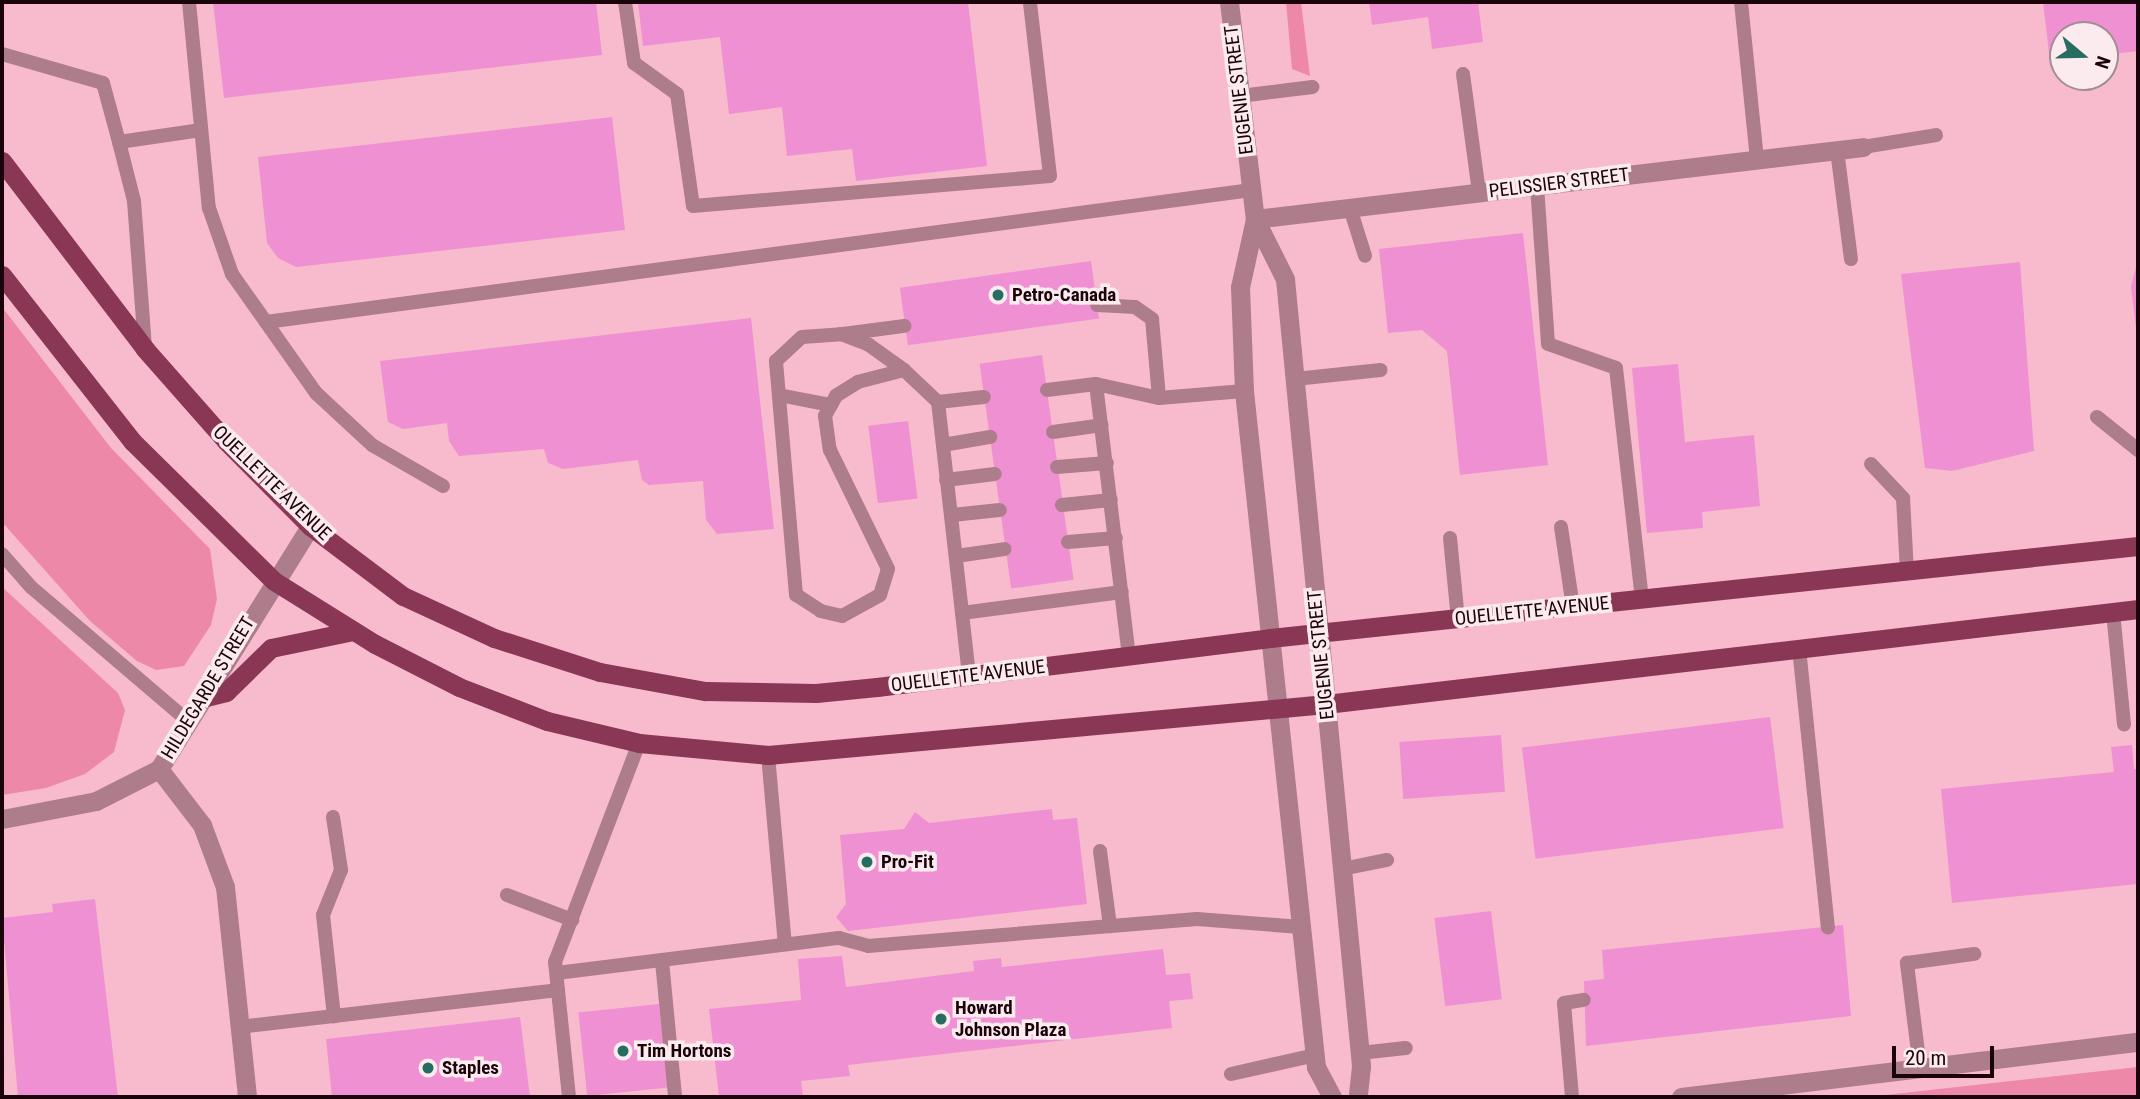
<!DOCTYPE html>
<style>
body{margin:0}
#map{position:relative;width:2140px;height:1099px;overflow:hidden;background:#f8bbcd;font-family:"Roboto Condensed",sans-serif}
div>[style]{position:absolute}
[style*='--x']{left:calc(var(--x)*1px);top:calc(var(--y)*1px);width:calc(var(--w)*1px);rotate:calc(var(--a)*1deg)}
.green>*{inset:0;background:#ed88a9}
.building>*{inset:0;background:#ef90d2;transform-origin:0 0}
.service>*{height:14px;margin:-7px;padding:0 7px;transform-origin:7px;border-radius:7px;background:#ae7d8c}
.minor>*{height:19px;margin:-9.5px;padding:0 9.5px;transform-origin:9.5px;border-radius:9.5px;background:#ae7d8c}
.tertiary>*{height:19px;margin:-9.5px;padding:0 9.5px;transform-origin:9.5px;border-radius:9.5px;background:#ae7d8c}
.primary>*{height:19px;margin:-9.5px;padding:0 9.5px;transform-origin:9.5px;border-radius:9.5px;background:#8a3655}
.dots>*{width:19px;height:19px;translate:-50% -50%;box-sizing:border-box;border:4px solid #fbebef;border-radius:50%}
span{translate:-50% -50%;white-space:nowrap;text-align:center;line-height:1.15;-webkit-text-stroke:7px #fbebef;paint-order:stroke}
.street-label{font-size:19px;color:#1a030b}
.poi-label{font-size:19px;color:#1a030b;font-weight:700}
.left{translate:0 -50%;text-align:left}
.frame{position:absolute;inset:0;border:4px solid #1a030b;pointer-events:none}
.north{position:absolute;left:2049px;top:21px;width:70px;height:70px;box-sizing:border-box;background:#fbebef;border:2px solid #a18e94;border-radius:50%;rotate:109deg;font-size:19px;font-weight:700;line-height:28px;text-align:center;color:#1a030b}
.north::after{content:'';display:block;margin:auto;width:24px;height:32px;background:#276c60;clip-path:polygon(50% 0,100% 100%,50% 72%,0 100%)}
.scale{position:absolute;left:1892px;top:1046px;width:102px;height:32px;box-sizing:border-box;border:4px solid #1a030b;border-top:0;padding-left:9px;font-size:21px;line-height:24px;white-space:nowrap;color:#1a030b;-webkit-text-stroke:5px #fbebef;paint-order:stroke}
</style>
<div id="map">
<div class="green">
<div style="clip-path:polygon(1286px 2px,1301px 2px,1310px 76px,1292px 69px)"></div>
<div style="clip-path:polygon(2px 307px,111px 448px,210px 549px,217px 599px,211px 625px,184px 666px,156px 670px,137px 661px,90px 621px,2px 522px)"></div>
<div style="clip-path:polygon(2px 587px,118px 693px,125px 710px,114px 752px,85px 774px,46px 788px,2px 795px)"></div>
<div style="clip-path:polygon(2138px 1067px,2138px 1097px,1867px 1097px)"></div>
</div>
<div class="building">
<div style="clip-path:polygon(213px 2px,596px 2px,602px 55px,224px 98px)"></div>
<div style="clip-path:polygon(638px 2px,968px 2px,987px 166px,856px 181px,852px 149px,787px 156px,782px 107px,729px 114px,720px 37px,643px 46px)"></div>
<div style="clip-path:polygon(1369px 2px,1478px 2px,1483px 42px,1432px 49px,1428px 17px,1372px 25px)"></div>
<div style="clip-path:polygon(2043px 2px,2138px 2px,2138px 51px,2105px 55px,2105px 35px,2063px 35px,2063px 60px,2050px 61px)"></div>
<div style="clip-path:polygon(612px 117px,625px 230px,296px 267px,278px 258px,267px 243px,258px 157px)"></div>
<div style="clip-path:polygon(1523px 233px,1548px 465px,1460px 475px,1447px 351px,1422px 330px,1388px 333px,1379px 249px)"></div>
<div style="clip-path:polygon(2138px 259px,2138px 336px,2137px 336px,2131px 287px)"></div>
<div style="left:1091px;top:261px;width:58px;height:193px;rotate:82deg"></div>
<div style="clip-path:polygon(2020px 262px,2034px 451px,1952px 471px,1925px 468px,1901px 274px)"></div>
<div style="clip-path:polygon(751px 318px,774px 529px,717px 534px,706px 520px,703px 481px,649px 485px,642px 480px,638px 460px,563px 469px,548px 463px,544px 449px,459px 456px,449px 441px,447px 423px,403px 429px,388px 422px,380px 361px)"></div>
<div style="left:1042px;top:355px;width:227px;height:63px;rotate:82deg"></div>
<div style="clip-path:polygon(1678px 364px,1685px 442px,1754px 435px,1760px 506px,1702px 512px,1703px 528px,1647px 533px,1632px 368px)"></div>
<div style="left:908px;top:421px;width:78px;height:40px;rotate:83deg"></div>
<div style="left:1770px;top:717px;width:112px;height:250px;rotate:83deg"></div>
<div style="left:1501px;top:735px;width:57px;height:102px;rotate:86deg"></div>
<div style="clip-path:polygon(2132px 745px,2134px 769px,2138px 769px,2138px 884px,1952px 903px,1941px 789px,2114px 772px,2111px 747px)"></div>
<div style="clip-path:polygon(1052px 809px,1053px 820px,1077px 818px,1087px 904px,848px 931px,836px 917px,846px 904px,840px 835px,904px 829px,915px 812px,929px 823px)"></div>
<div style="clip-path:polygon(95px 899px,118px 1097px,18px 1097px,2px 918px,53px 912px,52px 904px)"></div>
<div style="left:1491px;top:911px;width:89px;height:57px;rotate:83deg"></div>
<div style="clip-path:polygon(1843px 925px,1851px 1016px,1586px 1046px,1584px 981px,1604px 979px,1602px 950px)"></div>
<div style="clip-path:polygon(1163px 949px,1166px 975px,1190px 973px,1193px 999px,1169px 1001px,1172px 1028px,848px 1065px,850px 1076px,801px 1081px,803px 1097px,719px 1097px,709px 1009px,801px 1000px,798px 959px,842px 956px,846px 987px,974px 971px,973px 961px,1001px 958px,1002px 967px)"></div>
<div style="left:659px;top:1004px;width:84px;height:81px;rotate:84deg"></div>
<div style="clip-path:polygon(520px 1017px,530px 1097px,332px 1097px,326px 1039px)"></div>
</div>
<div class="service">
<div style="--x:189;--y:2;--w:207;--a:84.5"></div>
<div style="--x:209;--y:208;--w:70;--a:70.8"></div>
<div style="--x:232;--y:274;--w:146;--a:54.8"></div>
<div style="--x:316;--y:393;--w:76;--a:42.9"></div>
<div style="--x:372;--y:445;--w:82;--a:30"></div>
<div style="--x:625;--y:2;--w:62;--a:81.6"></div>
<div style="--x:634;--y:63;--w:53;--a:35.8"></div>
<div style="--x:677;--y:94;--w:113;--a:81.9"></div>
<div style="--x:693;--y:206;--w:358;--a:-4.8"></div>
<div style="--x:1050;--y:176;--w:175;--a:-96.6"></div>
<div style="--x:1741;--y:2;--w:159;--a:84.2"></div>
<div style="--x:2;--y:54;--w:105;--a:16"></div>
<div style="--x:103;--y:83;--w:61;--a:74.8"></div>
<div style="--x:119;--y:142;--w:83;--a:-8.3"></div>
<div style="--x:1463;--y:74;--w:120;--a:82.3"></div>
<div style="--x:1240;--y:96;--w:73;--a:-7.1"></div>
<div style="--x:119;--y:142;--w:61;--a:75.7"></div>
<div style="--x:134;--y:201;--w:148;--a:85.7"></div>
<div style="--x:1863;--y:147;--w:74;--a:-9.3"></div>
<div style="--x:1837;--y:150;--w:110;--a:82.7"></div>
<div style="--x:1537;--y:186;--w:158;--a:86"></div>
<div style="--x:1548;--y:344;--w:72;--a:19.4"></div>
<div style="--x:1616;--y:368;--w:233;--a:83.6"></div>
<div style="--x:1350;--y:208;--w:50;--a:72.6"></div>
<div style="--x:1097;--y:305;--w:38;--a:3"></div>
<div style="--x:1135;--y:307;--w:21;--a:35"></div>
<div style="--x:1152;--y:319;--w:79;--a:84.9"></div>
<div style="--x:266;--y:322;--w:994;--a:-7.63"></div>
<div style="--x:843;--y:334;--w:62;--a:-7.5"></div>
<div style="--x:904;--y:370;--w:48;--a:165.4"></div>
<div style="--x:858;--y:382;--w:26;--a:148"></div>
<div style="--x:836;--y:396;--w:23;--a:119"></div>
<div style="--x:825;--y:416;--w:34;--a:82"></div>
<div style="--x:830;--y:450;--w:132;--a:64"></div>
<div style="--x:888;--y:569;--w:27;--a:107"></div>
<div style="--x:880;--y:595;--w:43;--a:151.1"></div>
<div style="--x:842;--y:616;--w:22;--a:-167"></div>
<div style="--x:821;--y:611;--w:30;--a:-147"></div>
<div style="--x:796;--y:595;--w:235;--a:-94.9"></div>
<div style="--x:776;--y:361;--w:35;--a:-43"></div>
<div style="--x:802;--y:337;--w:39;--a:-4"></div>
<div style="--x:841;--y:334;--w:30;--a:21"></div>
<div style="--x:869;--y:345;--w:43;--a:35.5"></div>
<div style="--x:904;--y:370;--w:47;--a:43.3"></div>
<div style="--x:938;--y:402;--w:212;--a:83.5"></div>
<div style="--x:962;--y:613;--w:161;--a:-7.5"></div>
<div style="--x:1295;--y:379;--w:86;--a:-6"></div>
<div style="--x:1096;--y:384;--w:65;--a:12.5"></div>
<div style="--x:1159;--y:398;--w:85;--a:-4.7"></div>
<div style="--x:1047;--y:390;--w:49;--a:-7"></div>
<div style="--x:1096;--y:384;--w:274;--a:83.1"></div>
<div style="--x:779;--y:395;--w:53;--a:10.9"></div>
<div style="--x:938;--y:402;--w:46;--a:-6.2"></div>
<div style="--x:2097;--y:417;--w:53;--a:38.8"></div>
<div style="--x:1053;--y:432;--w:49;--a:-8.1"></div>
<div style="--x:943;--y:445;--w:48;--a:-9.7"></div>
<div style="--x:1871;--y:464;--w:47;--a:46.7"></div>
<div style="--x:1903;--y:498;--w:74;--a:86.9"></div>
<div style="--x:1057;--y:467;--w:50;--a:-4.6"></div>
<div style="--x:946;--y:480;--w:49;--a:-7"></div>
<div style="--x:1062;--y:505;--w:49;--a:-5.8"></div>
<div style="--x:952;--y:515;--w:48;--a:-5.9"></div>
<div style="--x:1561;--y:527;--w:81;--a:81.5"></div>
<div style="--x:1450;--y:538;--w:81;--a:84.4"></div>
<div style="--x:1068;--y:542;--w:48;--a:-4.8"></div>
<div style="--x:2;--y:554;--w:44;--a:48.7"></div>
<div style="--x:31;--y:587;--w:206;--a:40.5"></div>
<div style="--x:956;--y:556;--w:49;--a:-8.1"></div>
<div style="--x:2113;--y:612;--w:113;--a:84.4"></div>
<div style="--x:962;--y:613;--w:62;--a:83.6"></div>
<div style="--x:1799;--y:648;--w:281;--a:84.1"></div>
<div style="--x:768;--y:755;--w:190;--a:84.9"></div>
<div style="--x:333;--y:817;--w:54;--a:81.4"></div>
<div style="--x:341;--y:870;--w:48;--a:111.8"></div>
<div style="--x:323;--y:915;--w:102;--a:83.8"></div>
<div style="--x:1100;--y:851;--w:76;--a:82.4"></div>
<div style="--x:1342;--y:869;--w:46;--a:-11.3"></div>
<div style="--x:507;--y:895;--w:70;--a:21"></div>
<div style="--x:662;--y:961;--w:137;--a:84.5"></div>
<div style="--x:557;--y:973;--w:284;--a:-7.1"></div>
<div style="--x:839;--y:938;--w:30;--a:15"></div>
<div style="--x:868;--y:946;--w:330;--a:-4.7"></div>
<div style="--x:1197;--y:919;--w:104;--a:4.4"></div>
<div style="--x:239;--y:1027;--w:321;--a:-6.6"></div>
<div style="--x:1360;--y:1053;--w:46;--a:-6.2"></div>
<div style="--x:1920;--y:1068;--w:106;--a:-97.1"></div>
<div style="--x:1907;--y:963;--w:68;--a:-7.7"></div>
<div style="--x:1231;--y:1074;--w:86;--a:-12.7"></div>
<div style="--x:569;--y:1097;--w:136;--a:-95.9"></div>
<div style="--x:555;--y:962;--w:235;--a:-69"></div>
<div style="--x:1572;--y:1097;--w:94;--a:-94.9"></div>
<div style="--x:1564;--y:1003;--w:20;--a:-9"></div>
</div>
<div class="minor">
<div style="--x:1255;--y:219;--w:612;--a:-6.75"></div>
<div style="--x:159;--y:769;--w:71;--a:52.5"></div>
<div style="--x:202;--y:825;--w:66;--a:69.6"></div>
<div style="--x:225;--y:887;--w:211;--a:84"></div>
<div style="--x:159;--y:769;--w:286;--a:-58.1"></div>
<div style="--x:2;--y:819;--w:96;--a:-10.8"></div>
<div style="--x:96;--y:801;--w:71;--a:-26.9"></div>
<div style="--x:1681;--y:1097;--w:460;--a:-6.9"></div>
</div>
<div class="tertiary">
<div style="--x:1229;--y:2;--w:219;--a:83.2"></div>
<div style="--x:1255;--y:219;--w:67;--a:63.4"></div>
<div style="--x:1285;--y:279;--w:791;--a:84.48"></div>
<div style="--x:1361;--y:1066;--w:31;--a:96"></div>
<div style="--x:1255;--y:219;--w:70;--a:102.4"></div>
<div style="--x:1240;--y:287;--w:104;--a:87.8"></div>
<div style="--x:1244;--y:391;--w:680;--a:83.92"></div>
<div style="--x:1316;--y:1067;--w:34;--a:62"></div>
</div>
<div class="primary">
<div style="--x:2;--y:161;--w:236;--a:52.7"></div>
<div style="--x:145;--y:349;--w:123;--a:48.6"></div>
<div style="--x:226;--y:441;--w:120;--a:45.3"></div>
<div style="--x:310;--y:526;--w:116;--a:37"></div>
<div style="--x:403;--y:596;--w:100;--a:24.8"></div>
<div style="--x:494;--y:638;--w:111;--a:17.8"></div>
<div style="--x:600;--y:672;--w:107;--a:10.3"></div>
<div style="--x:705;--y:691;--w:111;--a:1"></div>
<div style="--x:816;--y:693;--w:61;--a:-5.6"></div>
<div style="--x:877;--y:687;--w:396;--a:-7.1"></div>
<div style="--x:1270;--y:638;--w:873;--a:-6.05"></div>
<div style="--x:2;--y:275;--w:211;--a:51.9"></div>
<div style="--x:132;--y:441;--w:199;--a:44.6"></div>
<div style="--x:274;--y:581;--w:119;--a:32"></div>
<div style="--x:375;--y:644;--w:94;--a:27.1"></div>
<div style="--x:459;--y:687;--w:94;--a:21.1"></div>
<div style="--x:547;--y:721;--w:95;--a:13.4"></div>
<div style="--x:639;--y:743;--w:130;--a:5.3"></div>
<div style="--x:768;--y:755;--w:560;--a:-5.22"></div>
<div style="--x:1326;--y:704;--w:818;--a:-6.67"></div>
<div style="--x:202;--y:698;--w:25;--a:-14"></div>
<div style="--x:226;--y:692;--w:63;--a:-44.4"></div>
<div style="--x:271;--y:648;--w:84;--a:-11.7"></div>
</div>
<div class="dots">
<div style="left:998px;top:295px;background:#276c60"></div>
<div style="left:867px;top:862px;background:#276c60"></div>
<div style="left:941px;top:1019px;background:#276c60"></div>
<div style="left:623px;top:1051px;background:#276c60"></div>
<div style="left:428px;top:1068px;background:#276c60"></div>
</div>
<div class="street-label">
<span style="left:1239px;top:90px;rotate:-97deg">EUGENIE STREET</span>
<span style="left:1559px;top:183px;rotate:-7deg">PELISSIER STREET</span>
<span style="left:272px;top:483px;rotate:44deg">OUELLETTE AVENUE</span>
<span style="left:1532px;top:611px;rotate:-6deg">OUELLETTE AVENUE</span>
<span style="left:1321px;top:655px;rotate:-96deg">EUGENIE STREET</span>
<span style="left:968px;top:676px;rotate:-7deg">OUELLETTE AVENUE</span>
<span style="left:208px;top:688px;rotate:-59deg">HILDEGARDE STREET</span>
</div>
<div class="poi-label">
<span class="left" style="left:1012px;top:295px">Petro-Canada</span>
<span class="left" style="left:881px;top:862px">Pro-Fit</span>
<span class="left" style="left:955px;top:1019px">Howard<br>Johnson Plaza</span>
<span class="left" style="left:637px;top:1051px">Tim Hortons</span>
<span class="left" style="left:442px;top:1068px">Staples</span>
</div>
<div class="frame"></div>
<div class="north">N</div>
<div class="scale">20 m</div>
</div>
